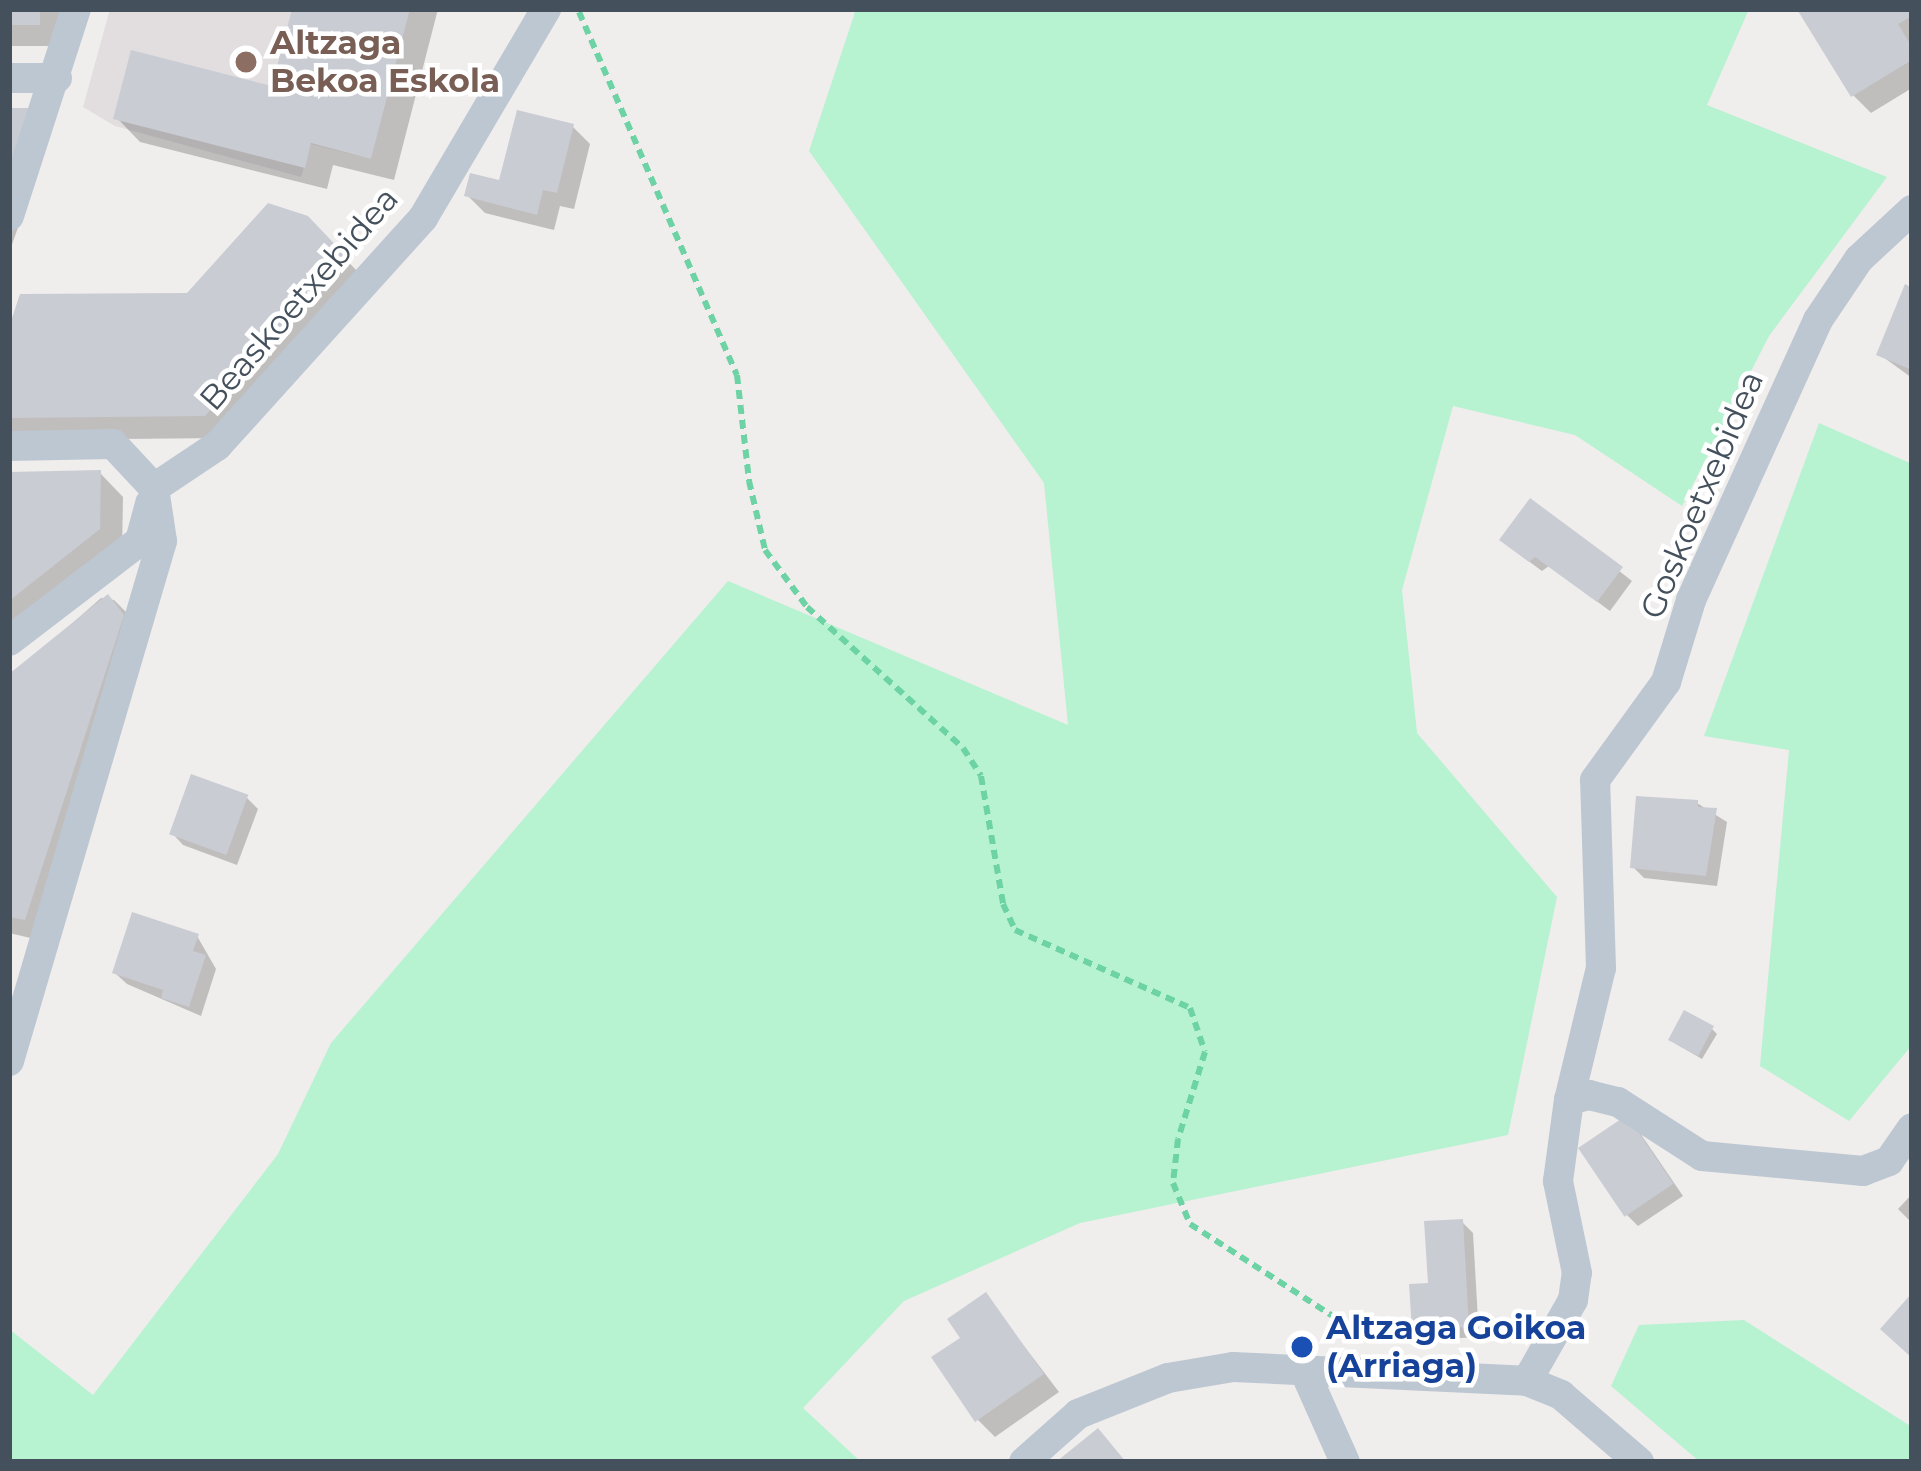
<!DOCTYPE html>
<style>
body{margin:0}
#map{position:relative;width:1921px;height:1471px;overflow:hidden;background:#f0eded;font-family:Montserrat,sans-serif}
div>[style]{position:absolute}
[style*='--x']{left:calc(var(--x)*1px);top:calc(var(--y)*1px);width:calc(var(--w)*1px);rotate:calc(var(--a)*1deg)}
.education>*{inset:0;background:#e2dedf}
.green>*{inset:0;background:#b7f2d1}
.shadow>*{inset:0;background:#0003;transform-origin:0 0}
.building>*{inset:0;background:#c9ccd3;transform-origin:0 0}
.path>*{height:6px;margin-top:-3px;transform-origin:0;background:repeating-linear-gradient(90deg,#6dd3a5 0 9px,transparent 0 15px)}
.street>*{height:30px;margin:-15px;padding:0 15px;transform-origin:15px;border-radius:15px;background:#bdc7d1}
.dots>*{width:33px;height:33px;translate:-50% -50%;box-sizing:border-box;border:6px solid #fff;border-radius:50%}
span{translate:-50% -50%;white-space:nowrap;text-align:center;line-height:1.15;-webkit-text-stroke:9px #fff;paint-order:stroke}
.education-label{font-size:33px;color:#785e54;font-weight:700}
.left{translate:0 -50%;text-align:left}
.street-label{font-size:33px;color:#44505c}
.transit-label{font-size:33px;color:#164399;font-weight:700}
.frame{position:absolute;inset:0;border:12px solid #44505c;pointer-events:none}
</style>
<div id="map">
<div class="education">
<div style="clip-path:polygon(110px 9px,410px 9px,371px 159px,311px 144px,301px 177px,115px 126px,83px 107px)"></div>
</div>
<div class="green">
<div style="clip-path:polygon(856px 9px,1749px 9px,1707px 105px,1887px 177px,1769px 336px,1682px 506px,1575px 435px,1453px 406px,1402px 590px,1417px 733px,1557px 897px,1508px 1135px,1080px 1223px,904px 1301px,803px 1408px,861px 1462px,9px 1462px,9px 1329px,93px 1395px,278px 1154px,331px 1043px,728px 581px,1068px 725px,1044px 483px,809px 151px)"></div>
<div style="clip-path:polygon(1819px 423px,1912px 464px,1912px 1045px,1849px 1121px,1760px 1066px,1789px 750px,1704px 736px)"></div>
<div style="clip-path:polygon(1744px 1320px,1912px 1427px,1912px 1462px,1700px 1462px,1611px 1386px,1639px 1325px)"></div>
</div>
<div class="shadow">
<div style="left:9px;top:9px;width:54px;height:37px"></div>
<div style="clip-path:polygon(295px 9px,438px 9px,394px 180px,333px 165px,327px 189px,140px 142px,117px 118px,275px 90px)"></div>
<div style="clip-path:polygon(1808px 9px,1912px 9px,1912px 88px,1871px 113px,1853px 95px)"></div>
<div style="clip-path:polygon(9px 111px,51px 134px,9px 253px)"></div>
<div style="clip-path:polygon(572px 126px,590px 144px,574px 209px,560px 206px,554px 230px,485px 213px,467px 195px,501px 184px)"></div>
<div style="clip-path:polygon(306px 219px,367px 281px,229px 438px,9px 440px,9px 337px,188px 296px)"></div>
<div style="clip-path:polygon(1912px 291px,1912px 378px,1879px 354px)"></div>
<div style="clip-path:polygon(100px 473px,123px 497px,122px 553px,9px 641px,9px 475px)"></div>
<div style="clip-path:polygon(1531px 502px,1632px 581px,1610px 611px,1549px 566px,1542px 571px,1515px 551px)"></div>
<div style="clip-path:polygon(101px 598px,114px 600px,132px 618px,48px 942px,9px 933px,9px 679px)"></div>
<div style="clip-path:polygon(247px 798px,258px 809px,237px 865px,183px 845px,172px 833px)"></div>
<div style="clip-path:polygon(1697px 803px,1727px 822px,1717px 886px,1644px 878px,1633px 867px)"></div>
<div style="clip-path:polygon(197px 936px,216px 969px,201px 1016px,127px 984px,115px 973px)"></div>
<div style="clip-path:polygon(1712px 1029px,1717px 1034px,1702px 1059px,1676px 1044px)"></div>
<div style="clip-path:polygon(1638px 1130px,1683px 1196px,1638px 1226px,1627px 1215px)"></div>
<div style="clip-path:polygon(1912px 1194px,1912px 1223px,1898px 1209px)"></div>
<div style="clip-path:polygon(1462px 1222px,1473px 1233px,1479px 1337px,1426px 1340px,1415px 1329px)"></div>
<div style="clip-path:polygon(986px 1296px,1059px 1392px,995px 1437px,978px 1420px,964px 1338px)"></div>
</div>
<div class="building">
<div style="left:9px;top:9px;width:31px;height:16px"></div>
<div style="clip-path:polygon(292px 9px,410px 9px,371px 159px,311px 143px,305px 168px,113px 119px,131px 50px,272px 86px)"></div>
<div style="clip-path:polygon(1803px 9px,1912px 9px,1912px 16px,1898px 24px,1912px 47px,1912px 60px,1851px 97px,1798px 11px)"></div>
<div style="clip-path:polygon(9px 108px,29px 108px,10px 164px,9px 163px)"></div>
<div style="clip-path:polygon(517px 110px,574px 124px,557px 193px,543px 190px,537px 215px,464px 196px,470px 173px,499px 180px)"></div>
<div style="clip-path:polygon(268px 203px,308px 216px,346px 256px,205px 416px,9px 418px,9px 327px,20px 294px,187px 293px)"></div>
<div style="clip-path:polygon(1905px 284px,1912px 288px,1912px 370px,1876px 355px)"></div>
<div style="clip-path:polygon(101px 470px,100px 529px,9px 601px,9px 472px)"></div>
<div style="clip-path:polygon(1530px 498px,1623px 567px,1597px 602px,1535px 557px,1529px 562px,1499px 540px)"></div>
<div style="clip-path:polygon(108px 594px,124px 615px,25px 920px,9px 917px,9px 674px)"></div>
<div style="left:191px;top:774px;width:61px;height:64px;rotate:20deg"></div>
<div style="clip-path:polygon(1636px 796px,1698px 800px,1698px 807px,1717px 808px,1706px 876px,1630px 868px)"></div>
<div style="clip-path:polygon(132px 912px,199px 934px,193px 951px,206px 955px,189px 1007px,161px 998px,163px 990px,112px 973px)"></div>
<div style="left:1684px;top:1010px;width:34px;height:34px;rotate:28deg"></div>
<div style="left:1627px;top:1115px;width:83px;height:59px;rotate:56deg"></div>
<div style="clip-path:polygon(1463px 1219px,1469px 1327px,1412px 1330px,1409px 1284px,1428px 1283px,1424px 1221px)"></div>
<div style="clip-path:polygon(986px 1292px,1044px 1374px,975px 1422px,931px 1357px,960px 1338px,947px 1319px)"></div>
<div style="clip-path:polygon(1912px 1293px,1912px 1358px,1880px 1329px)"></div>
<div style="clip-path:polygon(1098px 1428px,1126px 1462px,1056px 1462px)"></div>
</div>
<div class="path">
<div style="--x:579;--y:12;--w:396;--a:66.5"></div>
<div style="--x:737;--y:375;--w:107;--a:83.5"></div>
<div style="--x:749;--y:481;--w:71;--a:76.9"></div>
<div style="--x:765;--y:550;--w:71;--a:53.6"></div>
<div style="--x:807;--y:607;--w:210;--a:42.1"></div>
<div style="--x:963;--y:748;--w:33;--a:57"></div>
<div style="--x:981;--y:776;--w:130;--a:80.2"></div>
<div style="--x:1003;--y:904;--w:29;--a:65"></div>
<div style="--x:1015;--y:930;--w:192;--a:24"></div>
<div style="--x:1190;--y:1008;--w:46;--a:71.2"></div>
<div style="--x:1205;--y:1052;--w:91;--a:107.2"></div>
<div style="--x:1178;--y:1139;--w:44;--a:96.5"></div>
<div style="--x:1173;--y:1183;--w:44;--a:67.5"></div>
<div style="--x:1190;--y:1224;--w:197;--a:32.8"></div>
<div style="--x:1356;--y:1331;--w:9;--a:77"></div>
</div>
<div class="street">
<div style="--x:9;--y:78;--w:48;--a:0"></div>
<div style="--x:9;--y:216;--w:218;--a:-72.1"></div>
<div style="--x:9;--y:446;--w:104;--a:-1.1"></div>
<div style="--x:113;--y:444;--w:60;--a:47"></div>
<div style="--x:154;--y:488;--w:76;--a:-33.7"></div>
<div style="--x:217;--y:446;--w:307;--a:-47.9"></div>
<div style="--x:423;--y:218;--w:243;--a:-59.5"></div>
<div style="--x:9;--y:641;--w:165;--a:-37.4"></div>
<div style="--x:140;--y:541;--w:39;--a:-75"></div>
<div style="--x:9;--y:1061;--w:542;--a:-73.6"></div>
<div style="--x:162;--y:541;--w:54;--a:-98.6"></div>
<div style="--x:1569;--y:1100;--w:21;--a:-14"></div>
<div style="--x:1589;--y:1095;--w:30;--a:14"></div>
<div style="--x:1618;--y:1102;--w:100;--a:32.7"></div>
<div style="--x:1702;--y:1156;--w:162;--a:5.3"></div>
<div style="--x:1863;--y:1171;--w:28;--a:-21"></div>
<div style="--x:1889;--y:1161;--w:40;--a:-55.1"></div>
<div style="--x:1304;--y:1370;--w:101;--a:66"></div>
<div style="--x:1527;--y:1381;--w:93;--a:-60.4"></div>
<div style="--x:1573;--y:1300;--w:27;--a:-82"></div>
<div style="--x:1577;--y:1273;--w:94;--a:-101.7"></div>
<div style="--x:1558;--y:1181;--w:82;--a:-82.3"></div>
<div style="--x:1569;--y:1100;--w:136;--a:-76.4"></div>
<div style="--x:1601;--y:968;--w:188;--a:-91.8"></div>
<div style="--x:1595;--y:780;--w:121;--a:-54.1"></div>
<div style="--x:1666;--y:682;--w:86;--a:-73"></div>
<div style="--x:1691;--y:600;--w:307;--a:-65.6"></div>
<div style="--x:1818;--y:320;--w:73;--a:-56.1"></div>
<div style="--x:1859;--y:259;--w:72;--a:-42.8"></div>
<div style="--x:1024;--y:1462;--w:72;--a:-41.6"></div>
<div style="--x:1078;--y:1414;--w:97;--a:-21.8"></div>
<div style="--x:1168;--y:1378;--w:66;--a:-9.6"></div>
<div style="--x:1233;--y:1367;--w:294;--a:2.7"></div>
<div style="--x:1527;--y:1381;--w:37;--a:22"></div>
<div style="--x:1561;--y:1395;--w:103;--a:40.7"></div>
</div>
<div class="dots">
<div style="left:246px;top:62px;background:#8d6e63"></div>
<div style="left:1302px;top:1347px;background:#1a4fb4"></div>
</div>
<div class="education-label">
<span class="left" style="left:270px;top:62px">Altzaga<br>Bekoa Eskola</span>
</div>
<div class="street-label">
<span style="left:299px;top:299px;rotate:-49deg">Beaskoetxebidea</span>
<span style="left:1702px;top:495px;rotate:-67deg">Goskoetxebidea</span>
</div>
<div class="transit-label">
<span class="left" style="left:1326px;top:1347px">Altzaga Goikoa<br>(Arriaga)</span>
</div>
<div class="frame"></div>
</div>
